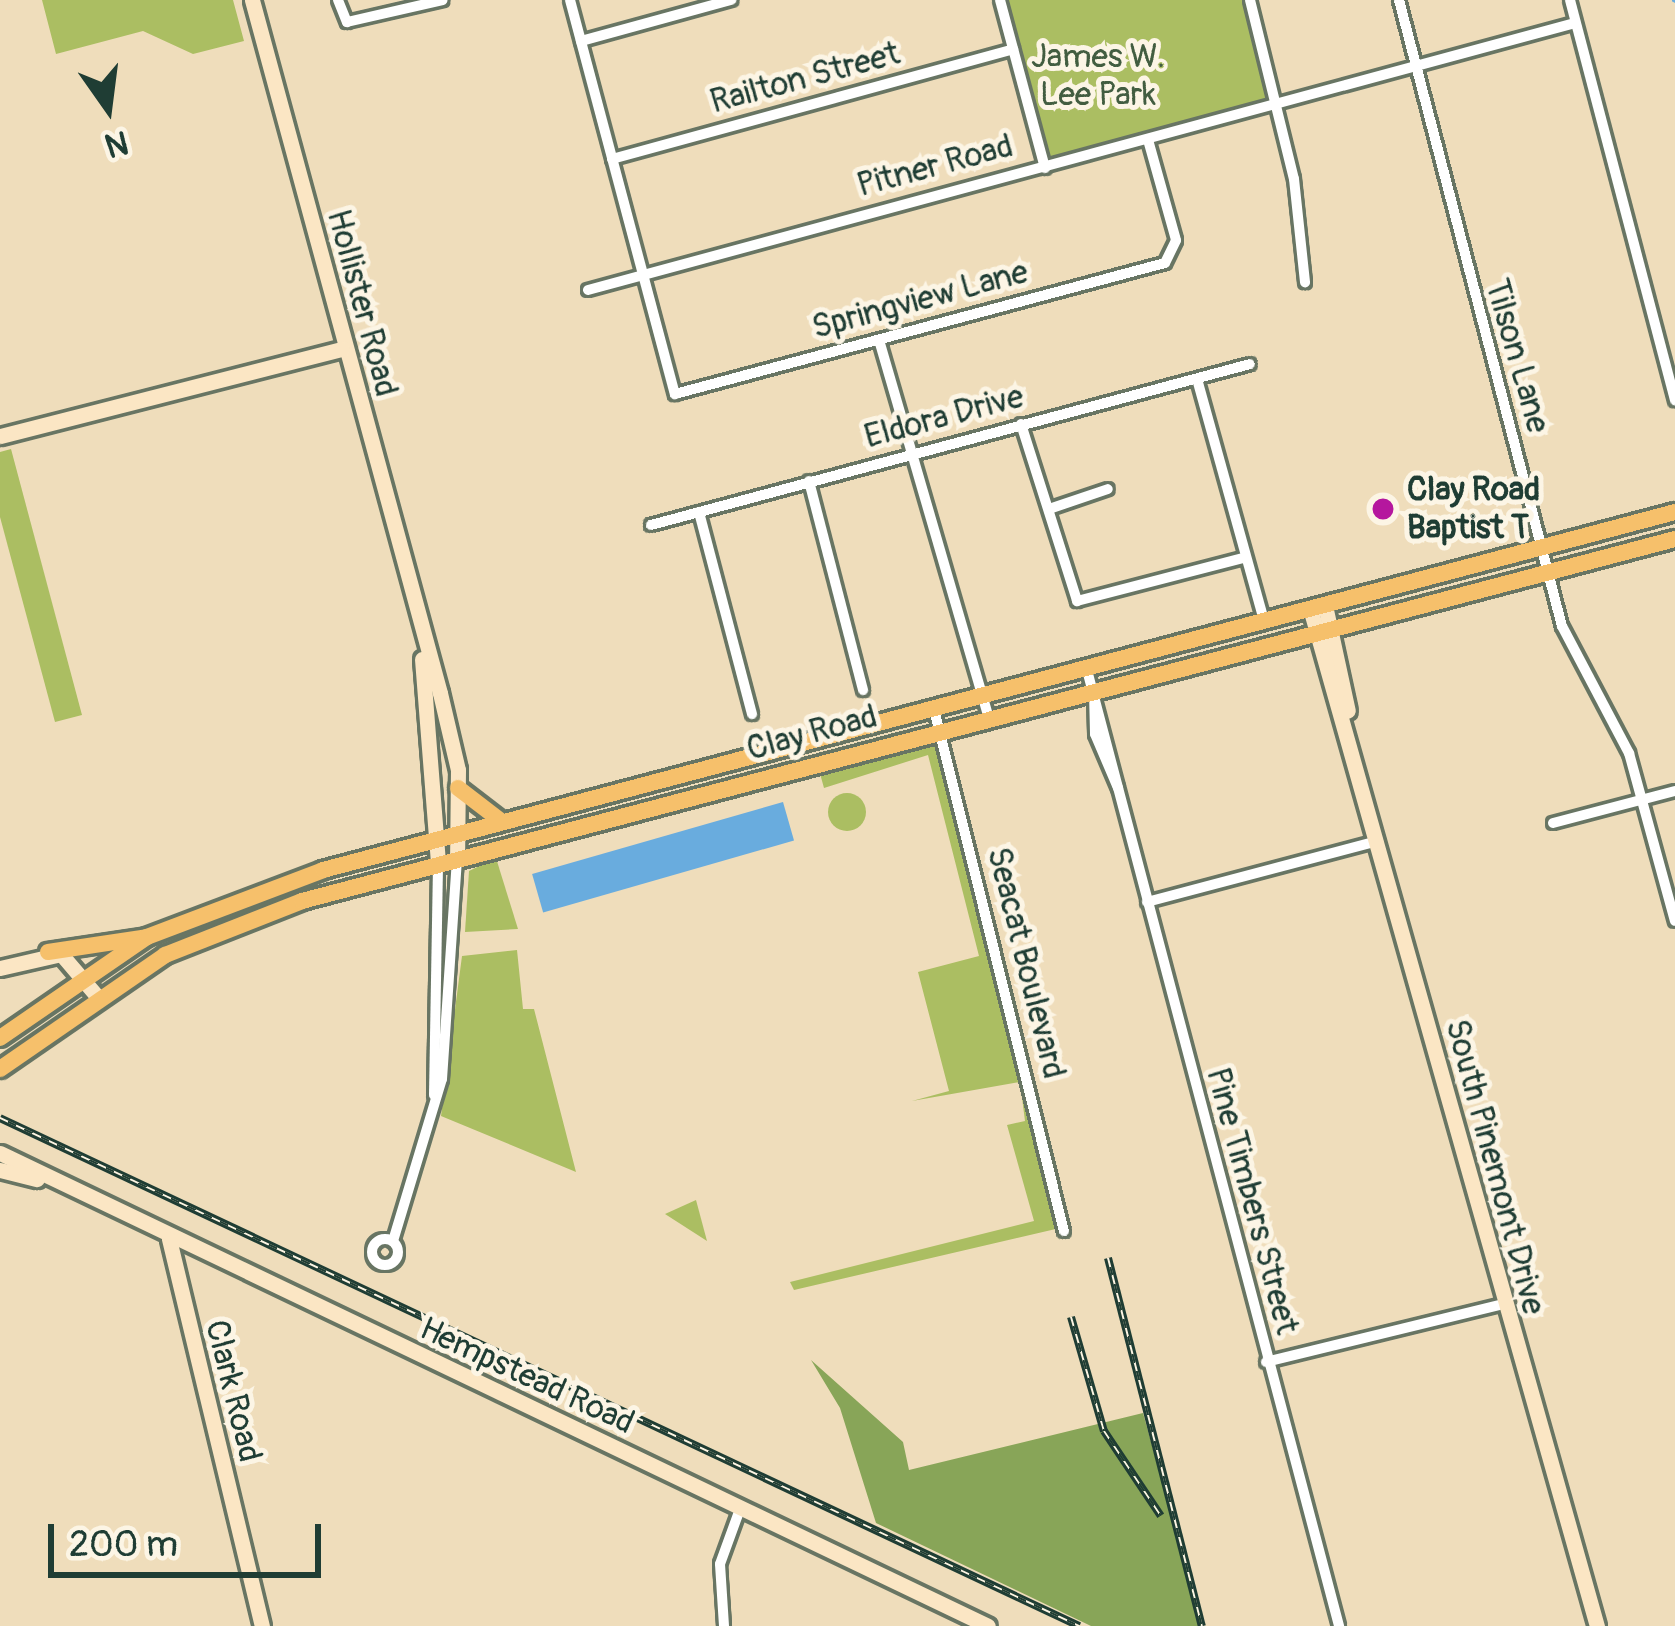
<!DOCTYPE html>
<style>
body{margin:0}
#map{position:relative;width:1675px;height:1626px;overflow:hidden;background:#efddbb;font-family:Pangolin,sans-serif}
div>[style]{position:absolute}
[style*='--x']{left:calc(var(--x)*1px);top:calc(var(--y)*1px);width:calc(var(--w)*1px);rotate:calc(var(--a)*1deg)}
.green>*{inset:0;background:#abbe62}
.round{border-radius:50%}
.forest>*{inset:0;background:#88a558}
.water>*{inset:0;background:#69acde;transform-origin:0 0}
.stream>*{height:3px;margin:-1.5px;padding:0 1.5px;transform-origin:1.5px;border-radius:1.5px;background:#69acde}
.roads{filter:drop-shadow(3px 0 #687563) drop-shadow(-3px 0 #687563) drop-shadow(0 3px #687563) drop-shadow(0 -3px #687563)}
.street>*{height:10px;margin:-5px;padding:0 5px;transform-origin:5px;border-radius:5px;background:#fff}
.street>.ring{margin:-5px;padding:0;box-sizing:content-box;background:none;border:10px solid #fff;border-radius:50%}
.secondary>*{height:15px;margin:-7.5px;padding:0 7.5px;transform-origin:7.5px;border-radius:7.5px;background:#fbe6c4}
.primary>*{height:16px;margin:-8px;padding:0 8px;transform-origin:8px;border-radius:8px;background:#f6c06b}
.rail>*{height:8px;margin-top:-4px;transform-origin:0;background:repeating-linear-gradient(90deg,#fcf5e5 0 9px,#1f3d34 0 18px);box-sizing:border-box;border-block:3px solid #1f3d34}
.dots>*{width:33px;height:33px;translate:-50% -50%;box-sizing:border-box;border:6px solid #fcf5e5;border-radius:50%}
span{translate:-50% -50%;white-space:nowrap;text-align:center;line-height:1.15;-webkit-text-stroke:10px #fcf5e5;paint-order:stroke}
.park-label{font-size:33px;color:#425d40}
.street-label{font-size:33px;color:#1f3d34}
.poi-label{font-size:33px;color:#1f3d34;font-weight:700}
.left{translate:0 -50%;text-align:left}
.north{position:absolute;left:48px;top:48px;width:120px;height:120px;-webkit-text-stroke:9px #fcf5e5;paint-order:stroke;rotate:166deg;font-size:33px;font-weight:700;line-height:48px;text-align:center;color:#1f3d34}
.north::after{content:'';display:block;margin:auto;width:42px;height:54px;background:#1f3d34;clip-path:polygon(50% 0,100% 100%,50% 72%,0 100%)}
.scale{position:absolute;left:48px;top:1524px;width:273px;height:54px;box-sizing:border-box;border:6px solid #1f3d34;border-top:0;padding-left:15px;font-size:36px;line-height:42px;white-space:nowrap;color:#1f3d34;-webkit-text-stroke:9px #fcf5e5;paint-order:stroke}
</style>
<div id="map">
<div class="green">
<div style="clip-path:polygon(42px 0,233px 0,244px 41px,193px 54px,143px 31px,56px 54px)"></div>
<div style="clip-path:polygon(1000px 0,1250px 0,1275px 100px,1045px 168px)"></div>
<div style="clip-path:polygon(11px 449px,82px 715px,55px 722px,0 517px,0 452px)"></div>
<div style="clip-path:polygon(937px 739px,1060px 1228px,794px 1290px,790px 1282px,1034px 1221px,1007px 1125px,1025px 1121px,1020px 1082px,912px 1101px,949px 1091px,918px 972px,979px 956px,928px 755px,824px 788px,819px 770px)"></div>
<div class="round" style="left:828px;top:793px;width:38px;height:38px"></div>
<div style="clip-path:polygon(496px 858px,518px 929px,465px 932px,469px 871px)"></div>
<div style="clip-path:polygon(517px 950px,523px 1009px,534px 1009px,576px 1172px,441px 1116px,462px 956px)"></div>
<div style="clip-path:polygon(696px 1200px,707px 1241px,665px 1214px)"></div>
</div>
<div class="forest">
<div style="clip-path:polygon(811px 1360px,903px 1442px,909px 1470px,1143px 1413px,1202px 1626px,1091px 1626px,876px 1523px,840px 1408px)"></div>
</div>
<div class="water">
<div style="left:783px;top:802px;width:40px;height:261px;rotate:74deg"></div>
</div>
<div class="stream">
<div style="--x:1673;--y:0;--w:2;--a:27"></div>
</div>
<div class="roads">
<div class="street">
<div style="--x:338;--y:0;--w:24;--a:68"></div>
<div style="--x:347;--y:22;--w:98;--a:-12.9"></div>
<div style="--x:570;--y:0;--w:408;--a:75.1"></div>
<div style="--x:675;--y:394;--w:507;--a:-14.97"></div>
<div style="--x:1165;--y:263;--w:25;--a:-64"></div>
<div style="--x:1176;--y:240;--w:104;--a:-105.6"></div>
<div style="--x:1000;--y:0;--w:174;--a:75"></div>
<div style="--x:1250;--y:0;--w:184;--a:76.2"></div>
<div style="--x:1294;--y:179;--w:104;--a:83.9"></div>
<div style="--x:1399;--y:0;--w:647;--a:75.41"></div>
<div style="--x:1562;--y:626;--w:144;--a:62.2"></div>
<div style="--x:1629;--y:753;--w:174;--a:74.7"></div>
<div style="--x:1570;--y:0;--w:414;--a:75.3"></div>
<div style="--x:581;--y:41;--w:156;--a:-15.3"></div>
<div style="--x:612;--y:159;--w:416;--a:-15.3"></div>
<div style="--x:588;--y:290;--w:1022;--a:-15.14"></div>
<div style="--x:879;--y:340;--w:394;--a:73.8"></div>
<div style="--x:1197;--y:379;--w:251;--a:74.5"></div>
<div style="--x:1021;--y:424;--w:186;--a:72.4"></div>
<div style="--x:1077;--y:601;--w:171;--a:-14.5"></div>
<div style="--x:809;--y:481;--w:216;--a:75.5"></div>
<div style="--x:1049;--y:509;--w:62;--a:-18.7"></div>
<div style="--x:699;--y:512;--w:209;--a:75.3"></div>
<div style="--x:651;--y:525;--w:620;--a:-15.04"></div>
<div style="--x:1087;--y:670;--w:989;--a:75.23"></div>
<div style="--x:1094;--y:692;--w:42;--a:88.6"></div>
<div style="--x:1095;--y:734;--w:59;--a:66.9"></div>
<div style="--x:934;--y:709;--w:538;--a:76.02"></div>
<div style="--x:1553;--y:823;--w:126;--a:-14.7"></div>
<div style="--x:1147;--y:902;--w:239;--a:-14.8"></div>
<div style="--x:434;--y:1095;--w:231;--a:-89"></div>
<div class="ring" style="left:372px;top:1239px;width:16px;height:16px"></div>
<div style="--x:393;--y:1241;--w:169;--a:-73.2"></div>
<div style="--x:442;--y:1079;--w:221;--a:-86.1"></div>
<div style="--x:1266;--y:1362;--w:240;--a:-13.7"></div>
<div style="--x:724;--y:1626;--w:62;--a:-93.7"></div>
<div style="--x:720;--y:1564;--w:59;--a:-70"></div>
</div>
<div class="secondary">
<div style="--x:252;--y:0;--w:718;--a:74.82"></div>
<div style="--x:440;--y:693;--w:79;--a:76.8"></div>
<div style="--x:458;--y:770;--w:89;--a:90.6"></div>
<div style="--x:0;--y:436;--w:353;--a:-14.3"></div>
<div style="--x:1325;--y:605;--w:108;--a:77.8"></div>
<div style="--x:1310;--y:608;--w:1058;--a:74.26"></div>
<div style="--x:422;--y:659;--w:206;--a:85.5"></div>
<div style="--x:0;--y:968;--w:63;--a:-12.9"></div>
<div style="--x:61;--y:954;--w:54;--a:49.5"></div>
<div style="--x:0;--y:1153;--w:1095;--a:25.58"></div>
<div style="--x:0;--y:1170;--w:38;--a:14"></div>
<div style="--x:169;--y:1239;--w:398;--a:76.5"></div>
</div>
<div class="primary">
<div style="--x:458;--y:788;--w:54;--a:37.5"></div>
<div style="--x:48;--y:952;--w:100;--a:-8.6"></div>
<div style="--x:0;--y:1038;--w:178;--a:-34.5"></div>
<div style="--x:147;--y:937;--w:188;--a:-20.8"></div>
<div style="--x:323;--y:870;--w:1399;--a:-14.83"></div>
<div style="--x:0;--y:1069;--w:201;--a:-34.6"></div>
<div style="--x:165;--y:955;--w:147;--a:-21.5"></div>
<div style="--x:302;--y:901;--w:1420;--a:-14.77"></div>
</div>
</div>
<div class="rail">
<div style="--x:0;--y:1118;--w:1193;--a:25.21"></div>
<div style="--x:1108;--y:1258;--w:380;--a:75.7"></div>
<div style="--x:1071;--y:1317;--w:119;--a:73.9"></div>
<div style="--x:1104;--y:1431;--w:102;--a:56.2"></div>
</div>
<div class="dots">
<div style="left:1383px;top:509px;background:#b5179e"></div>
</div>
<div class="park-label">
<span style="left:1098px;top:76px">James W.<br>Lee Park</span>
</div>
<div class="street-label">
<span style="left:805px;top:78px;rotate:-15deg">Railton Street</span>
<span style="left:935px;top:166px;rotate:-15deg">Pitner Road</span>
<span style="left:920px;top:300px;rotate:-15deg">Springview Lane</span>
<span style="left:362px;top:303px;rotate:75deg">Hollister Road</span>
<span style="left:1517px;top:356px;rotate:74deg">Tilson Lane</span>
<span style="left:944px;top:417px;rotate:-15deg">Eldora Drive</span>
<span style="left:812px;top:733px;rotate:-15deg">Clay Road</span>
<span style="left:1026px;top:963px;rotate:76deg">Seacat Boulevard</span>
<span style="left:1495px;top:1167px;rotate:75deg">South Pinemont Drive</span>
<span style="left:1252px;top:1201px;rotate:75deg">Pine Timbers Street</span>
<span style="left:527px;top:1376px;rotate:25deg">Hempstead Road</span>
<span style="left:233px;top:1391px;rotate:76deg">Clark Road</span>
</div>
<div class="poi-label">
<span class="left" style="left:1407px;top:509px">Clay Road<br>Baptist T</span>
</div>
<div class="north">N</div>
<div class="scale">200 m</div>
</div>
